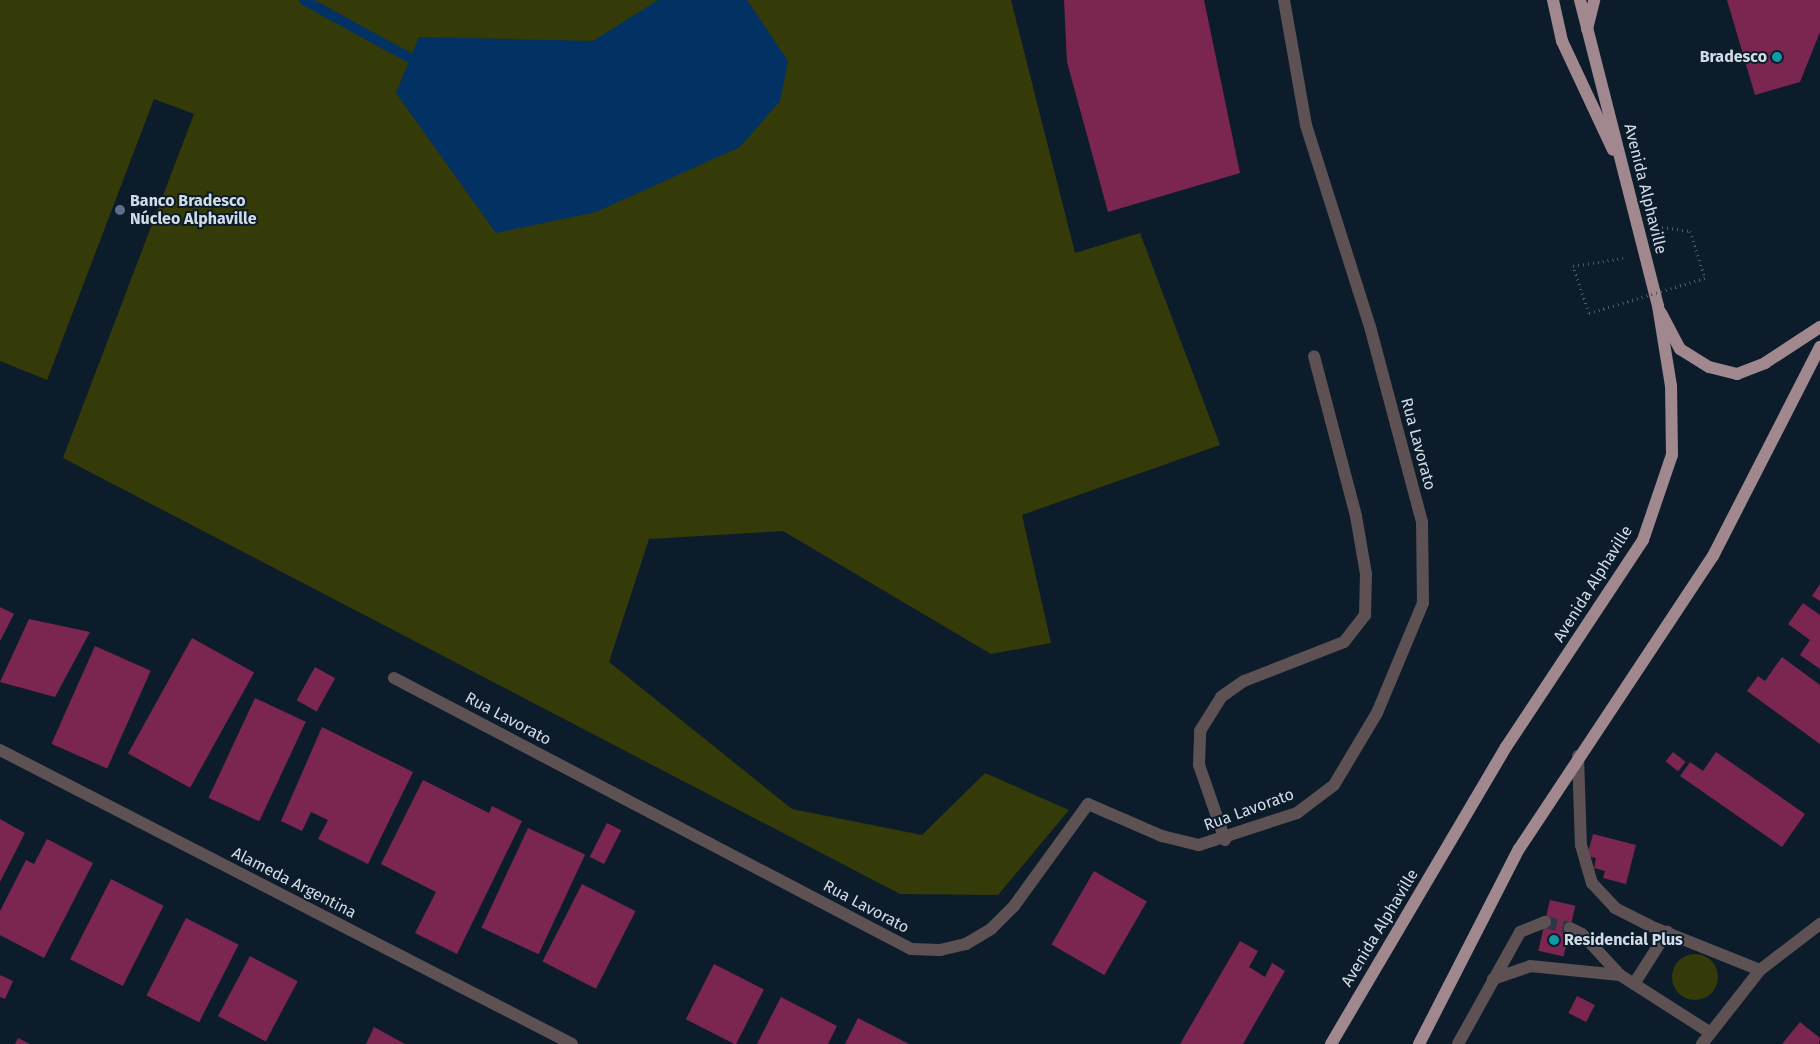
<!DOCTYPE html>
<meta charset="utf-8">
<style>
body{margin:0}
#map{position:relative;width:1820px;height:1044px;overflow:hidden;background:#0d1c2b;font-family:"Fira Sans",sans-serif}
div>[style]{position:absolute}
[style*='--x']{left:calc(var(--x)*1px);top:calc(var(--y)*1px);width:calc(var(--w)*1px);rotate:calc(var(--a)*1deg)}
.green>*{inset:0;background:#343a08}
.round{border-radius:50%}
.water>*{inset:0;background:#023163}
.stream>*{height:10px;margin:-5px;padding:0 5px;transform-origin:5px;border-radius:5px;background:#023163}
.building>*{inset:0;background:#7b2650;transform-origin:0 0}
.minor-tunnel>*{height:12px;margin-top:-6px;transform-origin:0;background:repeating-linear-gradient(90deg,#2b3947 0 12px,transparent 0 18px)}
.path>*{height:3px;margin-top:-1.5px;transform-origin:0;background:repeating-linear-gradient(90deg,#4d5a67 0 1px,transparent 0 5px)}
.minor>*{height:12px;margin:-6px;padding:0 6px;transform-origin:6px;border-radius:6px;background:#5d5154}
.major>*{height:12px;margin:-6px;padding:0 6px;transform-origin:6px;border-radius:6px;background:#a1888e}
.path-bridge>*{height:3px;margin-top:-1.5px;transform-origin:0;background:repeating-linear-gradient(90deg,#4d5a67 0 1px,transparent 0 5px)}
.dots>*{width:14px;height:14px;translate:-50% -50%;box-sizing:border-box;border:2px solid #0d1c2b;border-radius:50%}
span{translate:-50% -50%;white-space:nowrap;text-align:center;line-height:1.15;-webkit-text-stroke:4px #0d1c2b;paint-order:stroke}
.poi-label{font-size:16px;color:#d2dce6;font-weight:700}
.right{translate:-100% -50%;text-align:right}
.left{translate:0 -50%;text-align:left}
.street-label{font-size:16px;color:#d2dce6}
</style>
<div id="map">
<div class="green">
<div style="clip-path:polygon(0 0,1011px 0,1075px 253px,1140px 233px,1220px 445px,1022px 515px,1051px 643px,991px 654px,783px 531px,649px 539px,609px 662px,792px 809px,922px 835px,985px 773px,1069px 810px,998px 895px,900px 894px,63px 458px,194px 114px,154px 99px,47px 380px,0 361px)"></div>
<div class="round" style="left:1672px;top:954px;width:46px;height:46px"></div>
</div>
<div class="water">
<div style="clip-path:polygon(658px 0,747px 0,788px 61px,780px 101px,740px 147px,596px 212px,496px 233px,396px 93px,419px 37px,593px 41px)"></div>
</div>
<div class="stream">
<div style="--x:304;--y:0;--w:121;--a:28.7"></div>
</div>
<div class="building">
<div style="clip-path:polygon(1064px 0,1204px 0,1240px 173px,1108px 212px,1067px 62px)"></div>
<div style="clip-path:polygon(1727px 0,1820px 0,1820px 32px,1800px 82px,1755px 95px)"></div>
<div style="clip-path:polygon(1820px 584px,1820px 601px,1812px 596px)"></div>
<div style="clip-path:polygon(1803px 603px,1820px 615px,1820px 669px,1800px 655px,1810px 640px,1788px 624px)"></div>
<div style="clip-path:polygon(0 607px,14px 614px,0 641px)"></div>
<div style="clip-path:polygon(29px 619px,90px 632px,55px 697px,0 682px)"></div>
<div style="left:192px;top:638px;width:71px;height:132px;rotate:29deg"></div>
<div style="left:95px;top:646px;width:61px;height:107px;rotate:24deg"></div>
<div style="clip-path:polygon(1782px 657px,1820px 685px,1820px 744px,1747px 691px,1758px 676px,1765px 681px)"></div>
<div style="left:315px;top:667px;width:23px;height:38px;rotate:29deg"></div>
<div style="left:255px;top:698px;width:56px;height:110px;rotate:25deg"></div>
<div style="clip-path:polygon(322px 727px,413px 772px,368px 864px,318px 839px,328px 820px,311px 812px,302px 831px,281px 821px)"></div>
<div style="left:1673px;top:752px;width:16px;height:12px;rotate:38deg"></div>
<div style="clip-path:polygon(1716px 752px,1805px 814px,1782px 847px,1680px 776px,1690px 762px,1703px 771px)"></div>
<div style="clip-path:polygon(423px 780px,489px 813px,492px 806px,522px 821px,457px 954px,415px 933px,436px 892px,381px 864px)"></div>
<div style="clip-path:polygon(0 819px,25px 833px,0 882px)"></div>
<div style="left:607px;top:823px;width:16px;height:38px;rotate:27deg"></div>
<div style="left:528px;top:828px;width:63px;height:110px;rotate:25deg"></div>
<div style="clip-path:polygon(1593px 834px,1636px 845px,1626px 884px,1603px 878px,1605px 871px,1594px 868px,1596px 858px,1587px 856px)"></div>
<div style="clip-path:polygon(47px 839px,93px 863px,44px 958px,0 935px,0 911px,26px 860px,34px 864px)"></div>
<div style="left:1094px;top:871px;width:61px;height:85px;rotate:30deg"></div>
<div style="left:111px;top:879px;width:59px;height:90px;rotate:27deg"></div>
<div style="left:582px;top:884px;width:60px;height:87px;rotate:27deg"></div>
<div style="left:1550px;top:900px;width:26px;height:52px;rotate:13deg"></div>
<div style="left:186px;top:918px;width:59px;height:87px;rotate:27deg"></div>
<div style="clip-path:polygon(1240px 941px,1258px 951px,1249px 967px,1265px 977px,1272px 963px,1285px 971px,1243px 1044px,1180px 1044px)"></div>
<div style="left:250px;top:956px;width:54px;height:68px;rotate:28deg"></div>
<div style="left:714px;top:964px;width:56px;height:62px;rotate:27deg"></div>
<div style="clip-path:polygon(0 975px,13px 981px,5px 999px,0 997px)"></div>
<div style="left:1577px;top:996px;width:20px;height:19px;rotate:27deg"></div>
<div style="clip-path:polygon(781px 997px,837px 1026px,828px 1044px,757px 1044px)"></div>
<div style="clip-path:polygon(858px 1018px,909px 1044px,845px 1044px)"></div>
<div style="clip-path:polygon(1800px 1022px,1820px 1038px,1819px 1044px,1782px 1044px)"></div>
<div style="clip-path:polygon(374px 1027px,405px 1044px,366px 1044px)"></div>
<div style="clip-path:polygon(18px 1038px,30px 1044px,15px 1044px)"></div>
</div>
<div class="minor-tunnel">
<div style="--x:1545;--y:922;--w:26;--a:13"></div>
</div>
<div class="path">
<div style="--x:1662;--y:227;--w:28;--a:8"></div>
<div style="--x:1690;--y:231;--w:49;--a:72.3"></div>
<div style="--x:1589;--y:313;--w:50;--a:-108.8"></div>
<div style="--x:1573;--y:266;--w:51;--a:-9.1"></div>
</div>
<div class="minor">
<div style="--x:394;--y:678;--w:584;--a:27.66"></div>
<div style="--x:911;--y:949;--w:29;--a:2"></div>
<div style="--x:940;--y:950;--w:27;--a:-13"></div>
<div style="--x:966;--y:944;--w:29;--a:-31"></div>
<div style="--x:991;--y:929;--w:33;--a:-45"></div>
<div style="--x:1014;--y:906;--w:126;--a:-54"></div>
<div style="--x:1088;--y:804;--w:81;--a:23.4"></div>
<div style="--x:1162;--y:836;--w:38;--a:14"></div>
<div style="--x:1199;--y:845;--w:103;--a:-18.1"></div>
<div style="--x:1297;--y:813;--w:46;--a:-37.1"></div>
<div style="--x:1334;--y:785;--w:84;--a:-59.2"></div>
<div style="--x:1377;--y:713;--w:119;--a:-67.3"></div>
<div style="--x:1423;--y:603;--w:81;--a:-90.7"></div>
<div style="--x:1422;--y:522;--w:199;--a:-104.9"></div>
<div style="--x:1371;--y:330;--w:215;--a:-107.6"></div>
<div style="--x:1306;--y:125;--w:127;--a:-100"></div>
<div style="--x:0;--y:750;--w:643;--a:27.2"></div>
<div style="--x:1578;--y:756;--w:89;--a:88.1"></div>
<div style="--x:1581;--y:845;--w:40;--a:74"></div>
<div style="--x:1592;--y:883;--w:34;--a:47"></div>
<div style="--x:1615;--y:908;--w:39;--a:27"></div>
<div style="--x:1650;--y:926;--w:118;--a:21.8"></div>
<div style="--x:1225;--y:840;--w:79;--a:-109.1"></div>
<div style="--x:1199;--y:765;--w:34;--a:-88"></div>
<div style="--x:1200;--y:731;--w:40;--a:-58"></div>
<div style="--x:1221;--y:697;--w:28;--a:-35"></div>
<div style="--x:1244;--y:681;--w:107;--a:-21.3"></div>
<div style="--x:1344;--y:642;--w:34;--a:-52"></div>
<div style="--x:1365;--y:615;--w:41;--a:-88.6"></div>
<div style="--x:1366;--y:574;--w:59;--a:-99.8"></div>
<div style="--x:1356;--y:516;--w:165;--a:-104.7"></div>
<div style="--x:1570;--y:928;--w:13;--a:27"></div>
<div style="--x:1582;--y:934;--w:56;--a:47.2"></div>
<div style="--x:1620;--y:975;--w:106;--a:32.6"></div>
<div style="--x:1493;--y:979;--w:39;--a:-19"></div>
<div style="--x:1530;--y:966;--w:90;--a:5.7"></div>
<div style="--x:1634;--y:984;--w:62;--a:-57.6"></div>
<div style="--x:1458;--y:1044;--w:128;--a:-61"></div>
<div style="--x:1520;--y:932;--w:27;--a:-22"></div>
<div style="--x:1702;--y:1044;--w:94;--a:-51.9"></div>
<div style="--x:1760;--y:970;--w:76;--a:-37.5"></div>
</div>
<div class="major">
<div style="--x:1553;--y:0;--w:42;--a:77.6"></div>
<div style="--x:1562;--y:41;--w:120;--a:64.9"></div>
<div style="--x:1587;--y:29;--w:30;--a:-76"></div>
<div style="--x:1661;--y:313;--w:41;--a:62.2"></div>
<div style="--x:1680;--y:349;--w:34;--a:32"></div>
<div style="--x:1709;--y:367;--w:29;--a:14"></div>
<div style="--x:1737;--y:374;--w:30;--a:-21"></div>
<div style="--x:1765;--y:363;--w:66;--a:-33.2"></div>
<div style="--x:1331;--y:1044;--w:345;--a:-59.5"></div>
<div style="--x:1506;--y:747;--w:248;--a:-56.5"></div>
<div style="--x:1643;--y:540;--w:90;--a:-71.2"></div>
<div style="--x:1672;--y:455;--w:69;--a:-90.8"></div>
<div style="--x:1671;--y:386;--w:81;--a:-99.2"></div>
<div style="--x:1658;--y:306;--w:316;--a:-104.3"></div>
<div style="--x:1419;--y:1044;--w:219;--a:-62.9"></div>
<div style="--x:1519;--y:849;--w:351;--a:-56.5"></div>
<div style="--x:1713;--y:556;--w:235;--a:-62.9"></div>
</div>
<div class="path-bridge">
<div style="--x:1589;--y:313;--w:121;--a:-16.8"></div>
</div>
<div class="dots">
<div style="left:1777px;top:57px;background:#0f9aa8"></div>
<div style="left:120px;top:210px;background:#5c6f8a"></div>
<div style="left:1554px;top:940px;background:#0f9aa8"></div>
</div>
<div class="poi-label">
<span class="right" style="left:1767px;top:57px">Bradesco</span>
<span class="left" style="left:130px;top:210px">Banco Bradesco<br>Núcleo Alphaville</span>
<span class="left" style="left:1564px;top:940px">Residencial Plus</span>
</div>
<div class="street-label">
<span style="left:1645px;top:189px;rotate:76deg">Avenida Alphaville</span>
<span style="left:1418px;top:444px;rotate:75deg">Rua Lavorato</span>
<span style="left:1593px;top:584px;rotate:-58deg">Avenida Alphaville</span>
<span style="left:508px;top:719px;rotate:28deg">Rua Lavorato</span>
<span style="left:1249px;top:810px;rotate:-20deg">Rua Lavorato</span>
<span style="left:294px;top:883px;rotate:27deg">Alameda Argentina</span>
<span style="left:866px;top:907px;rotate:28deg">Rua Lavorato</span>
<span style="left:1380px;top:928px;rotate:-59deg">Avenida Alphaville</span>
</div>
</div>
